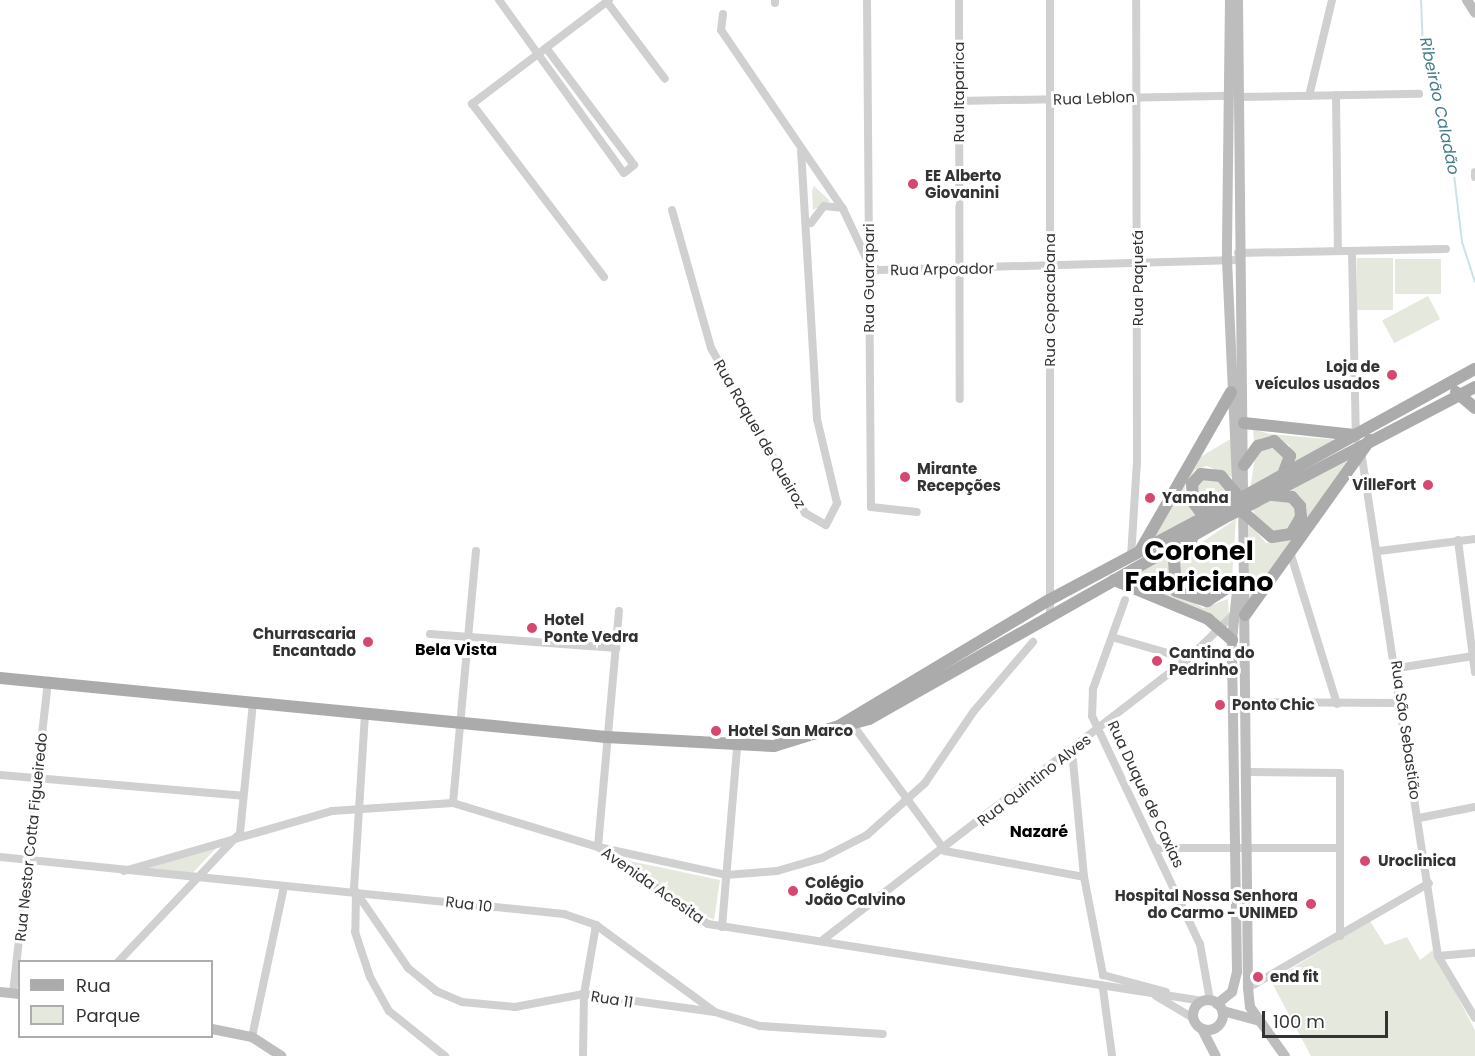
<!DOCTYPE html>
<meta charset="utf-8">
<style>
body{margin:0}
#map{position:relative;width:1475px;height:1056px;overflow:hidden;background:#fff;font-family:Poppins,sans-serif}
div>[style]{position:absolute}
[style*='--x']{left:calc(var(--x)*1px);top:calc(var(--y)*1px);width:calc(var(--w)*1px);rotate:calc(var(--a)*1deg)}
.green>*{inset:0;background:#e5e9dd;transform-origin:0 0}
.stream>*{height:2px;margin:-1px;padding:0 1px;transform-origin:1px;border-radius:1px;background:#cbe2e7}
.minor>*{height:8px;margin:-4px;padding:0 4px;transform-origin:4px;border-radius:4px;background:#d0d0d0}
.secondary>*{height:10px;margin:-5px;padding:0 5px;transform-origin:5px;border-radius:5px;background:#bdbdbd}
.secondary>.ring{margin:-5px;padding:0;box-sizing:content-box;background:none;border:10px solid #bdbdbd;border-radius:50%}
.primary>*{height:12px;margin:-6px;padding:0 6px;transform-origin:6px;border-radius:6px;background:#ababab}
.primary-bridge>*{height:12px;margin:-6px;padding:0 6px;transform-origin:6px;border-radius:6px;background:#ababab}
.dots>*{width:16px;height:16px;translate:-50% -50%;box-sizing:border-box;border:3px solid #fff;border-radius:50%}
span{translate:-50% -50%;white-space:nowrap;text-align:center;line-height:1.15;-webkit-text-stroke:6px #fff;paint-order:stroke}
.street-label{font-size:15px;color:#333}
.poi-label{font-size:15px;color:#333;font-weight:700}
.left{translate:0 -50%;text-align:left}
.right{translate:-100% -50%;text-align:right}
.water-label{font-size:16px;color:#447c89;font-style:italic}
.neighbourhood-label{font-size:16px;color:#000;font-weight:700}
.town-label{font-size:27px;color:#000;font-weight:700}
.legend{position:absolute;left:18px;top:960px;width:195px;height:78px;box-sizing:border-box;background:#fff;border:2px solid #adadad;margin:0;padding:8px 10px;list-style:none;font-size:18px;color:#333}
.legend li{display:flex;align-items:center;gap:12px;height:30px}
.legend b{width:30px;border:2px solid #adadad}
.scale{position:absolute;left:1262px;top:1011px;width:126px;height:27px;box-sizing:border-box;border:3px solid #333;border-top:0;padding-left:8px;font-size:18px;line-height:21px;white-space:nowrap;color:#333;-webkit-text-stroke:4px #fff;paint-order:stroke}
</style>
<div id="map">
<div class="green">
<div style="clip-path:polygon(814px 186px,830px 201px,813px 210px,812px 191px)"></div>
<div style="left:1357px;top:258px;width:36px;height:52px"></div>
<div style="left:1395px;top:259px;width:46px;height:35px"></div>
<div style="left:1428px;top:296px;width:26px;height:52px;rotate:62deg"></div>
<div style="clip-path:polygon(1253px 429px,1270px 434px,1339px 440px,1295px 465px,1289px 445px,1277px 438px,1254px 444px)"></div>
<div style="clip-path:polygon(1232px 438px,1234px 478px,1207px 466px,1195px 470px,1185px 486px,1184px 501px,1205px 517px,1149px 546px,1197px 459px)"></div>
<div style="clip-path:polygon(1272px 443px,1284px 456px,1280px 474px,1250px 490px,1256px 450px)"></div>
<div style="clip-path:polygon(1359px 452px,1248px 608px,1249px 523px,1266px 543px,1290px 540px,1306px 518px,1283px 489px)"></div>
<div style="clip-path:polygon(1216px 475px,1235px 500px,1213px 505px,1194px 496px,1193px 484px)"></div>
<div style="clip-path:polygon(1267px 500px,1292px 503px,1296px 512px,1291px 530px,1276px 535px,1258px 524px,1252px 508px)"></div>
<div style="clip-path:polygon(1236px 519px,1232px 577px,1211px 596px,1188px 590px,1178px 573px,1180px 557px)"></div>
<div style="clip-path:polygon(1175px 550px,1169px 577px,1174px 591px,1203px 608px,1228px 599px,1229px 617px,1221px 624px,1122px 579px)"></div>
<div style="clip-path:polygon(218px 846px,189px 877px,142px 870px)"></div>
<div style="clip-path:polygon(625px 860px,720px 880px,714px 920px,691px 909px)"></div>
<div style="clip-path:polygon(1370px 921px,1385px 945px,1407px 937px,1420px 960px,1433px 950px,1475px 1030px,1475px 1056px,1311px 1056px,1271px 981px)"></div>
</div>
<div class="stream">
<div style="--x:1421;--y:0;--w:50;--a:87.7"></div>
<div style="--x:1423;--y:50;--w:112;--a:75"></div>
<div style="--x:1452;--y:158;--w:85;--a:83.2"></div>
<div style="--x:1462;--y:242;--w:42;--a:72"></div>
</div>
<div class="minor">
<div style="--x:499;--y:0;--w:213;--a:54.2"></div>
<div style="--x:624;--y:173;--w:13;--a:-39"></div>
<div style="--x:634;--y:165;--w:146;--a:-126.9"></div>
<div style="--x:867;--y:0;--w:507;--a:89.55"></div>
<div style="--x:871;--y:507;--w:46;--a:6.2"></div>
<div style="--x:959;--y:0;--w:399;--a:89.9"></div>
<div style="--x:1050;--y:0;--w:618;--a:90"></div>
<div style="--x:607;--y:2;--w:96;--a:53"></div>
<div style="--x:775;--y:3;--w:3;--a:-90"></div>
<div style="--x:723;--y:14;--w:16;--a:97"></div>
<div style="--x:721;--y:30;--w:217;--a:55.7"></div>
<div style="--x:843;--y:209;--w:61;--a:64.7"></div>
<div style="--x:869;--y:264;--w:11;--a:34"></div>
<div style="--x:878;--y:270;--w:360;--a:-1.6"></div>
<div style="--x:1336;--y:95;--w:156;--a:89.3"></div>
<div style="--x:1309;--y:96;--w:99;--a:-76.5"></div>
<div style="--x:1239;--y:97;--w:180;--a:-1"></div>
<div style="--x:958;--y:101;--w:272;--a:-1.1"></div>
<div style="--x:1475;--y:172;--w:5;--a:90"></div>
<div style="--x:672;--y:210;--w:143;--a:74.2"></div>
<div style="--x:711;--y:348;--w:190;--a:60.3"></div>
<div style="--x:805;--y:513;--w:24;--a:30"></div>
<div style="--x:826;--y:525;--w:25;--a:-63"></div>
<div style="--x:837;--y:503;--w:86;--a:-103.4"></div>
<div style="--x:817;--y:419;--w:268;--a:-93.4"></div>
<div style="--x:811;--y:223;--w:21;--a:-53"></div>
<div style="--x:824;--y:206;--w:18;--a:6"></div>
<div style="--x:1352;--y:251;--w:188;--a:88.8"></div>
<div style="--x:1238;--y:253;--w:208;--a:-1.1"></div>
<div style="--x:604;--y:277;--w:218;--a:-127.3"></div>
<div style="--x:472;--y:104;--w:172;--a:-37.2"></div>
<div style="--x:1361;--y:451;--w:511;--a:81.33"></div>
<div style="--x:1438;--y:956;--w:72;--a:59.2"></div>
<div style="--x:1458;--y:540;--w:133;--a:82.7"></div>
<div style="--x:1379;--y:551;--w:97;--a:-7.1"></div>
<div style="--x:1290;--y:552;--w:159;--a:72.8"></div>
<div style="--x:1131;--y:557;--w:95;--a:-86.4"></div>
<div style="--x:1137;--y:462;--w:462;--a:-90.1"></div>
<div style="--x:1125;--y:600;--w:95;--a:109.8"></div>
<div style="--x:1093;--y:689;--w:27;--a:92"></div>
<div style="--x:1092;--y:716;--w:252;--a:64.7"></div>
<div style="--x:1200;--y:944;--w:57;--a:79.9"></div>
<div style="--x:619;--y:611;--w:237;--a:95.1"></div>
<div style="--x:598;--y:847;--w:131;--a:12.3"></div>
<div style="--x:726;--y:875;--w:51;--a:-4.5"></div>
<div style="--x:777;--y:871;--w:47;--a:-16.1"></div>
<div style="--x:822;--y:858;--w:51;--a:-27.1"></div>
<div style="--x:867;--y:835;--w:78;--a:-41.9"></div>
<div style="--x:925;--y:783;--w:87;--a:-55.8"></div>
<div style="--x:974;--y:711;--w:91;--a:-49.5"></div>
<div style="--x:430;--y:634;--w:187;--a:4.3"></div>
<div style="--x:1112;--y:637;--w:79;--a:16.1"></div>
<div style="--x:1398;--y:668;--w:76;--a:-9.1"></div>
<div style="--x:1247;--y:702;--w:154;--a:0.4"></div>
<div style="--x:365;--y:714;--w:175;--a:93.6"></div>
<div style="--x:354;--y:889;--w:96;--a:55.6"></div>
<div style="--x:408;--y:968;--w:36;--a:39"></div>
<div style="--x:436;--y:991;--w:28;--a:23"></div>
<div style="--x:462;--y:1002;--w:53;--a:5.4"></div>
<div style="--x:515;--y:1007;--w:70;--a:-10.7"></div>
<div style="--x:584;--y:994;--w:132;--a:7.8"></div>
<div style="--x:715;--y:1012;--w:47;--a:17.3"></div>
<div style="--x:760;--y:1026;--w:123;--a:3.7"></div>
<div style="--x:850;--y:721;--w:161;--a:53.8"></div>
<div style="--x:945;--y:851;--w:141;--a:10.6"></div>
<div style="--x:1072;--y:750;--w:128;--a:84.6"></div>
<div style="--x:1084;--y:877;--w:100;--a:79"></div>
<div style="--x:1103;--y:975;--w:65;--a:15.1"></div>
<div style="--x:1249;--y:772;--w:91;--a:0.6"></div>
<div style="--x:1340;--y:773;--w:163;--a:90"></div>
<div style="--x:0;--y:775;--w:244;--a:4.9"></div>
<div style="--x:453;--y:803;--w:253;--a:-84.8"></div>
<div style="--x:1419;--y:818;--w:57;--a:-11.1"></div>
<div style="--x:240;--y:833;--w:131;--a:-84.3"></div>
<div style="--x:1155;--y:848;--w:183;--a:0"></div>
<div style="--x:0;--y:857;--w:567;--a:5.77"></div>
<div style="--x:564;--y:914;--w:34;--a:19"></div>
<div style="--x:596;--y:925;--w:147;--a:36.2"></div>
<div style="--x:124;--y:871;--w:216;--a:-16.1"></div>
<div style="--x:332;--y:811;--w:121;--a:-3.8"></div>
<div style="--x:453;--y:803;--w:152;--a:16.9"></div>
<div style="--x:598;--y:847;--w:134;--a:35"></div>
<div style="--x:708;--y:924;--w:501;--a:8.84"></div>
<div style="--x:356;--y:893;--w:39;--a:91"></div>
<div style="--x:355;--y:932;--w:47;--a:71.6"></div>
<div style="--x:370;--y:977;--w:39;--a:61"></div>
<div style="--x:389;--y:1011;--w:72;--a:38.8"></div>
<div style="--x:722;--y:927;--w:181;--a:-85.2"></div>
<div style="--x:824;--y:939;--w:459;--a:-37.6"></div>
<div style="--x:1188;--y:659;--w:66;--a:-44.4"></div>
<div style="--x:1438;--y:956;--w:37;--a:-5"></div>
<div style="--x:118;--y:962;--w:173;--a:-46.6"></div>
<div style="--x:1248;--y:988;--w:209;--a:-30.1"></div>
<div style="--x:1103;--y:989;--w:68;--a:82.3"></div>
<div style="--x:13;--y:993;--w:313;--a:-83.6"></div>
<div style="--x:1156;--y:996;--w:43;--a:30.7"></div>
<div style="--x:252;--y:1037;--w:153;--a:-78"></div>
<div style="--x:583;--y:1056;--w:62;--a:-89.1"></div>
<div style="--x:584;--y:994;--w:70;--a:-80.1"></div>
</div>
<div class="secondary">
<div style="--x:1230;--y:0;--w:260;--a:90.7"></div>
<div style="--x:1227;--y:260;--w:224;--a:87.4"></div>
<div style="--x:1238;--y:0;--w:988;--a:89.42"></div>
<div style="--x:1248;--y:988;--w:19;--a:84"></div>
<div style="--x:1250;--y:1007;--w:60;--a:54.5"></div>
<div style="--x:1467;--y:0;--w:15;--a:58"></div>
<div style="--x:0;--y:992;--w:20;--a:6"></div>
<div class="ring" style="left:1193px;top:1000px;width:20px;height:20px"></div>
<div style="--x:1217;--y:1004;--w:19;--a:-39"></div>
<div style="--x:1232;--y:992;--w:21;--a:-76"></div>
<div style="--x:1237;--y:972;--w:332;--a:-90.9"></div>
<div style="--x:1232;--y:640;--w:59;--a:-84.2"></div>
<div style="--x:1223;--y:1011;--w:38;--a:15"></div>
<div style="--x:212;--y:1029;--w:41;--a:11.3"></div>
<div style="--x:252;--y:1037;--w:35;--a:33"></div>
<div style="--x:1202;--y:1029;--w:30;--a:63"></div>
</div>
<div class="primary">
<div style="--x:1456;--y:392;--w:25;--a:40"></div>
<div style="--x:1244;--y:423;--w:111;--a:6.2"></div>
<div style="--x:1244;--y:465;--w:24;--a:-54"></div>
<div style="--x:1258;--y:446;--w:17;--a:-17"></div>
<div style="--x:1274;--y:441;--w:22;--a:43"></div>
<div style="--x:1290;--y:456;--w:17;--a:111"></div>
<div style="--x:1250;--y:493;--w:257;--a:-28.9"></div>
<div style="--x:1257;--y:501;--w:246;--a:-27.6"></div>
<div style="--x:1214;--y:511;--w:15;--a:-176"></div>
<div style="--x:1199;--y:510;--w:10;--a:-127"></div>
<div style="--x:1193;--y:502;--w:18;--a:-93"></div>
<div style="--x:1192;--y:484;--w:13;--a:-48"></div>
<div style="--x:1201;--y:474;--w:20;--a:6"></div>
<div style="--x:1221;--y:476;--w:25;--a:50"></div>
<div style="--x:1243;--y:512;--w:38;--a:41"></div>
<div style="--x:1272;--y:537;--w:19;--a:-9"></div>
<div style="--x:1291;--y:534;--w:20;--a:-60"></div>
<div style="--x:1301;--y:517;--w:11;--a:-95"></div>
<div style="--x:1300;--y:506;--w:12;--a:-132"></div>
<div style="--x:1292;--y:497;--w:20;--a:-174"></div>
<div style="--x:1192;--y:539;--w:28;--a:131"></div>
<div style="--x:1174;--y:560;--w:31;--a:86"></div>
<div style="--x:1176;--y:591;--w:33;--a:18"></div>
<div style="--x:1207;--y:601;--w:37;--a:-33"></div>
<div style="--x:1140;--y:551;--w:183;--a:-60.2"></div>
<div style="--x:1114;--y:580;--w:102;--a:22.5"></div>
<div style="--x:1208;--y:619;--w:32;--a:41"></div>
<div style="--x:1245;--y:615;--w:215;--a:-54.5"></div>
<div style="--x:0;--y:678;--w:609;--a:5.56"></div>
<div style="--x:606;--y:737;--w:168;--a:3.1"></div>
<div style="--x:774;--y:746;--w:68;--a:-17.1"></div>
<div style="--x:839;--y:726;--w:245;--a:-31"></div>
<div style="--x:1049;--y:600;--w:197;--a:-28.1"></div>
<div style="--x:843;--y:726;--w:27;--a:-15"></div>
<div style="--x:869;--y:719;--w:415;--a:-29.5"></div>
</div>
<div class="primary-bridge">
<div style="--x:1223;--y:507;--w:30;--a:-27"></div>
<div style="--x:1230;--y:515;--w:30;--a:-27"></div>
</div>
<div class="dots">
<div style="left:913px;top:184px;background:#d64870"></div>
<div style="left:1392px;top:375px;background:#d64870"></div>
<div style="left:905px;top:477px;background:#d64870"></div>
<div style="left:1428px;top:485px;background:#d64870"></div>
<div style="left:1150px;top:498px;background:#d64870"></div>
<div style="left:532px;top:628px;background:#d64870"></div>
<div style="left:368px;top:642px;background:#d64870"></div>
<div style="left:1157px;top:661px;background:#d64870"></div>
<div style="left:1220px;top:705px;background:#d64870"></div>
<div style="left:716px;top:731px;background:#d64870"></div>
<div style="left:1365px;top:861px;background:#d64870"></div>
<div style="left:793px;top:891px;background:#d64870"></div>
<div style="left:1311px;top:904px;background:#d64870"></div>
<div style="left:1258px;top:977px;background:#d64870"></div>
</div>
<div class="street-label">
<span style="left:959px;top:92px;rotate:-90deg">Rua Itaparica</span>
<span style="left:1094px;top:98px;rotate:-2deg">Rua Leblon</span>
<span style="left:942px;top:269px;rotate:-1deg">Rua Arpoador</span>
<span style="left:869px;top:278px;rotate:-90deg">Rua Guarapari</span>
<span style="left:1138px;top:278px;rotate:-90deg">Rua Paquetá</span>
<span style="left:1050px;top:300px;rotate:-90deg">Rua Copacabana</span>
<span style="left:760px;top:434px;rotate:60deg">Rua Raquel de Queiroz</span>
<span style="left:1406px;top:730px;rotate:82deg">Rua São Sebastião</span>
<span style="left:1034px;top:780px;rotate:-38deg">Rua Quintino Alves</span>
<span style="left:1146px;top:794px;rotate:65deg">Rua Duque de Caxias</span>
<span style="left:31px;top:837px;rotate:-84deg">Rua Nestor Cotta Figueiredo</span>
<span style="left:653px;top:885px;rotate:35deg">Avenida Acesita</span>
<span style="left:469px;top:904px;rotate:7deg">Rua 10</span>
<span style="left:612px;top:999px;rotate:9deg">Rua 11</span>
</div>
<div class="poi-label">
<span class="left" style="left:925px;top:184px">EE Alberto<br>Giovanini</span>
<span class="right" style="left:1380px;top:375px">Loja de<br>veículos usados</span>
<span class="left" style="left:917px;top:477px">Mirante<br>Recepções</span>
<span class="right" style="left:1416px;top:485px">VilleFort</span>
<span class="left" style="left:1162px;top:498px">Yamaha</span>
<span class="left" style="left:544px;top:628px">Hotel<br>Ponte Vedra</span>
<span class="right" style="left:356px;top:642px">Churrascaria<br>Encantado</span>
<span class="left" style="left:1169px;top:661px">Cantina do<br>Pedrinho</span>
<span class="left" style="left:1232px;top:705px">Ponto Chic</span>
<span class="left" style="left:728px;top:731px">Hotel San Marco</span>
<span class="left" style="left:1378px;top:861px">Uroclinica</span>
<span class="left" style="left:805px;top:891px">Colégio<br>João Calvino</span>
<span class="right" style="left:1298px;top:904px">Hospital Nossa Senhora<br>do Carmo - UNIMED</span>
<span class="left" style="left:1270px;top:977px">end fit</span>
</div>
<div class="water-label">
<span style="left:1439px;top:106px;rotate:78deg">Ribeirão Caladão</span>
</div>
<div class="neighbourhood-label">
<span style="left:456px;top:650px">Bela Vista</span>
<span style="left:1039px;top:832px">Nazaré</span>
</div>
<div class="town-label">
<span style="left:1199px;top:566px">Coronel<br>Fabriciano</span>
</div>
<ul class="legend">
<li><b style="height:8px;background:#ababab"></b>Rua</li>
<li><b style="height:16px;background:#e5e9dd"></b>Parque</li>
</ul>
<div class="scale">100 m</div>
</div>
